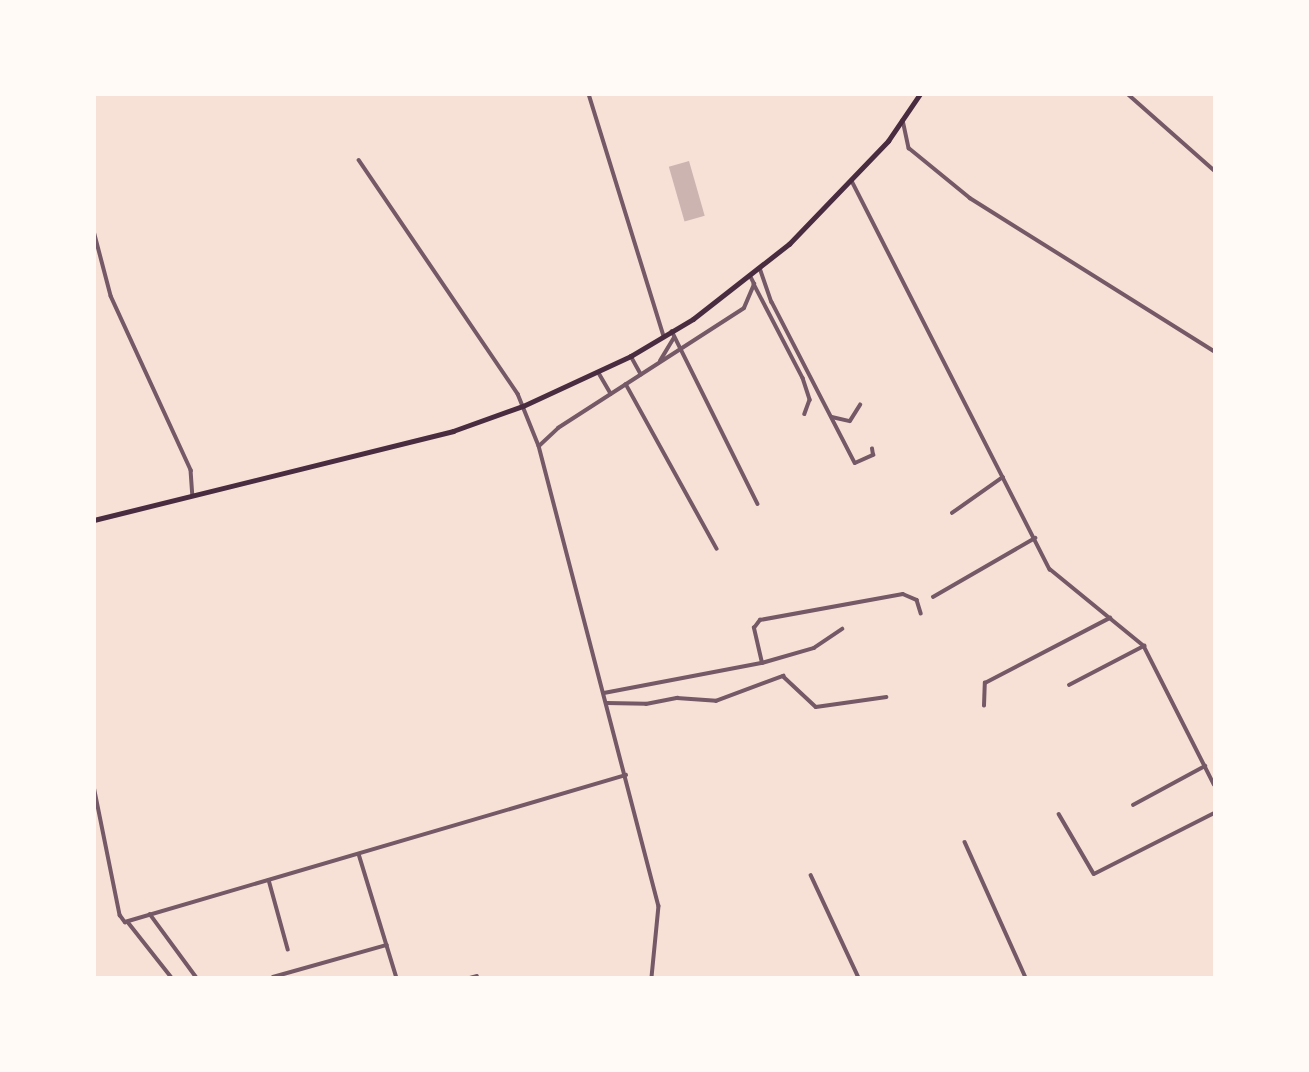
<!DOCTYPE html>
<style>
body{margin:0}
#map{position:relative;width:1309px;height:1072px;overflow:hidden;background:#f7e1d7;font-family:"Open Sans",sans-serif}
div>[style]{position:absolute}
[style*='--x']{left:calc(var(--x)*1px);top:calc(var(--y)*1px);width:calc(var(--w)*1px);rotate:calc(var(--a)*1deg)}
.building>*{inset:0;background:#ccb4b1;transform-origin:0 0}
.minor>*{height:3.5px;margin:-1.75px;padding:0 1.75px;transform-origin:1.75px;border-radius:1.75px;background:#755966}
.secondary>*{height:4.5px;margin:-2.25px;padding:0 2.25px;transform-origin:2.25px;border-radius:2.25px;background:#4a2c40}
span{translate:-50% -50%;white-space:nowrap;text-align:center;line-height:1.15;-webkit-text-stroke:5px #fffaf5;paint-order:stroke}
.frame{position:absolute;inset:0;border:96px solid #fffaf5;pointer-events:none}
</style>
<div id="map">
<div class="building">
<div style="left:689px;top:161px;width:57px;height:21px;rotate:74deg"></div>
</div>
<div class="minor">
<div style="--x:589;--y:94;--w:254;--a:72.8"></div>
<div style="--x:1128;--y:94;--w:115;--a:41.5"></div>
<div style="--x:903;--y:120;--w:29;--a:78"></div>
<div style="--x:909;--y:148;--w:79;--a:39.3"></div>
<div style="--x:970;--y:198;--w:288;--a:32.1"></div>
<div style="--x:359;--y:160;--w:283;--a:55.8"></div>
<div style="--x:518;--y:394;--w:56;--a:68"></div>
<div style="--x:539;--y:446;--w:475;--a:75.4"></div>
<div style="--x:659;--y:906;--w:72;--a:95.6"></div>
<div style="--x:852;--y:181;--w:436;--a:63"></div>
<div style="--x:1050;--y:569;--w:122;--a:39.3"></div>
<div style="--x:1144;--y:646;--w:155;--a:63.1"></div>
<div style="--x:94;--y:231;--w:67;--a:75.3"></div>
<div style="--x:111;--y:296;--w:192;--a:65.3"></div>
<div style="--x:191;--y:470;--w:26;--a:86"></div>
<div style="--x:760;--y:268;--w:36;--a:71"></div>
<div style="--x:772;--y:302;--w:181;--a:62.7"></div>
<div style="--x:855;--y:463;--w:20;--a:-24"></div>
<div style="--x:873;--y:455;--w:6;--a:-99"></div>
<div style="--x:754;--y:284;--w:106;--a:62.5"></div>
<div style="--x:803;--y:378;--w:23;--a:72"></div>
<div style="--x:810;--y:400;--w:15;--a:110"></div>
<div style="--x:672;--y:331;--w:193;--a:63.6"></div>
<div style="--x:631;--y:356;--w:21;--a:61"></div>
<div style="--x:660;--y:361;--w:27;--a:-59"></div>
<div style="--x:599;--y:373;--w:24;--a:60"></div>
<div style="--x:626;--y:384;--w:188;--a:61.1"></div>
<div style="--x:832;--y:417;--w:18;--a:13"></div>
<div style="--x:850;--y:421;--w:19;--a:-58"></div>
<div style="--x:539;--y:446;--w:26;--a:-43"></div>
<div style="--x:558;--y:428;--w:221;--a:-32.8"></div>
<div style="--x:744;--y:308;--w:26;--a:-67"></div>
<div style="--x:754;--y:284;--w:9;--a:-117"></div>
<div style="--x:952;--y:513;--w:62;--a:-35.2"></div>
<div style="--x:933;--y:597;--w:118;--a:-30"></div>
<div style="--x:762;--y:663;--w:36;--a:-103"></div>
<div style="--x:754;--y:628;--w:10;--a:-53"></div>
<div style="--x:760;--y:620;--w:145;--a:-10.3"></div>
<div style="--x:903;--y:594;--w:15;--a:23"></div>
<div style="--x:917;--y:600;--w:14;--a:73"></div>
<div style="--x:1069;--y:685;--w:85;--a:-27.5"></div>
<div style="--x:604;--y:693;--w:161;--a:-10.8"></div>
<div style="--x:762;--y:663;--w:54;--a:-16.1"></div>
<div style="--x:814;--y:648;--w:34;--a:-34"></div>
<div style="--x:607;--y:703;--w:39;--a:1"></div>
<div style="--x:646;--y:704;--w:32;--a:-11"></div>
<div style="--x:677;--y:698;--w:39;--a:4"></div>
<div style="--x:716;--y:701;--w:72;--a:-20.5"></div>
<div style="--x:783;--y:676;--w:45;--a:43.2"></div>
<div style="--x:816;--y:707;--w:71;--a:-8.1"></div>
<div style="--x:984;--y:706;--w:23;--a:-88"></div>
<div style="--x:985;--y:683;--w:141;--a:-27.5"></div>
<div style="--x:94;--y:786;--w:132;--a:78.6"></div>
<div style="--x:120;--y:915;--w:9;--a:54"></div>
<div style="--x:125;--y:922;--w:522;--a:-16.35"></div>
<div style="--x:1133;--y:805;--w:82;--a:-28.4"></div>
<div style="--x:1059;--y:814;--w:69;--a:59.7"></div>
<div style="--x:1094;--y:874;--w:135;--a:-26.9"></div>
<div style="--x:965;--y:842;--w:149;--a:65.8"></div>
<div style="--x:359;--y:854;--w:130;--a:73"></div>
<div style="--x:811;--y:875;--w:114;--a:65"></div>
<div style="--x:269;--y:880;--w:72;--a:74.6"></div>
<div style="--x:150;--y:914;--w:79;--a:53.7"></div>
<div style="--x:128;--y:922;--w:71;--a:51.8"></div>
<div style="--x:273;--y:977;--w:118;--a:-15.7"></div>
<div style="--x:470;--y:978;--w:7;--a:-16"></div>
</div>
<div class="secondary">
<div style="--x:94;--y:520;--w:370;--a:-13.9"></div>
<div style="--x:453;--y:431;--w:74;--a:-19.7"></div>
<div style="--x:523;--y:406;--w:119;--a:-24.8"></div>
<div style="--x:631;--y:356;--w:72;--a:-30.8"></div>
<div style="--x:693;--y:319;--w:122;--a:-38"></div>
<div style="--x:789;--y:244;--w:143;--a:-46.1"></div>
<div style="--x:888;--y:141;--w:57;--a:-55.8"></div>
</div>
<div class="frame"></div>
</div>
